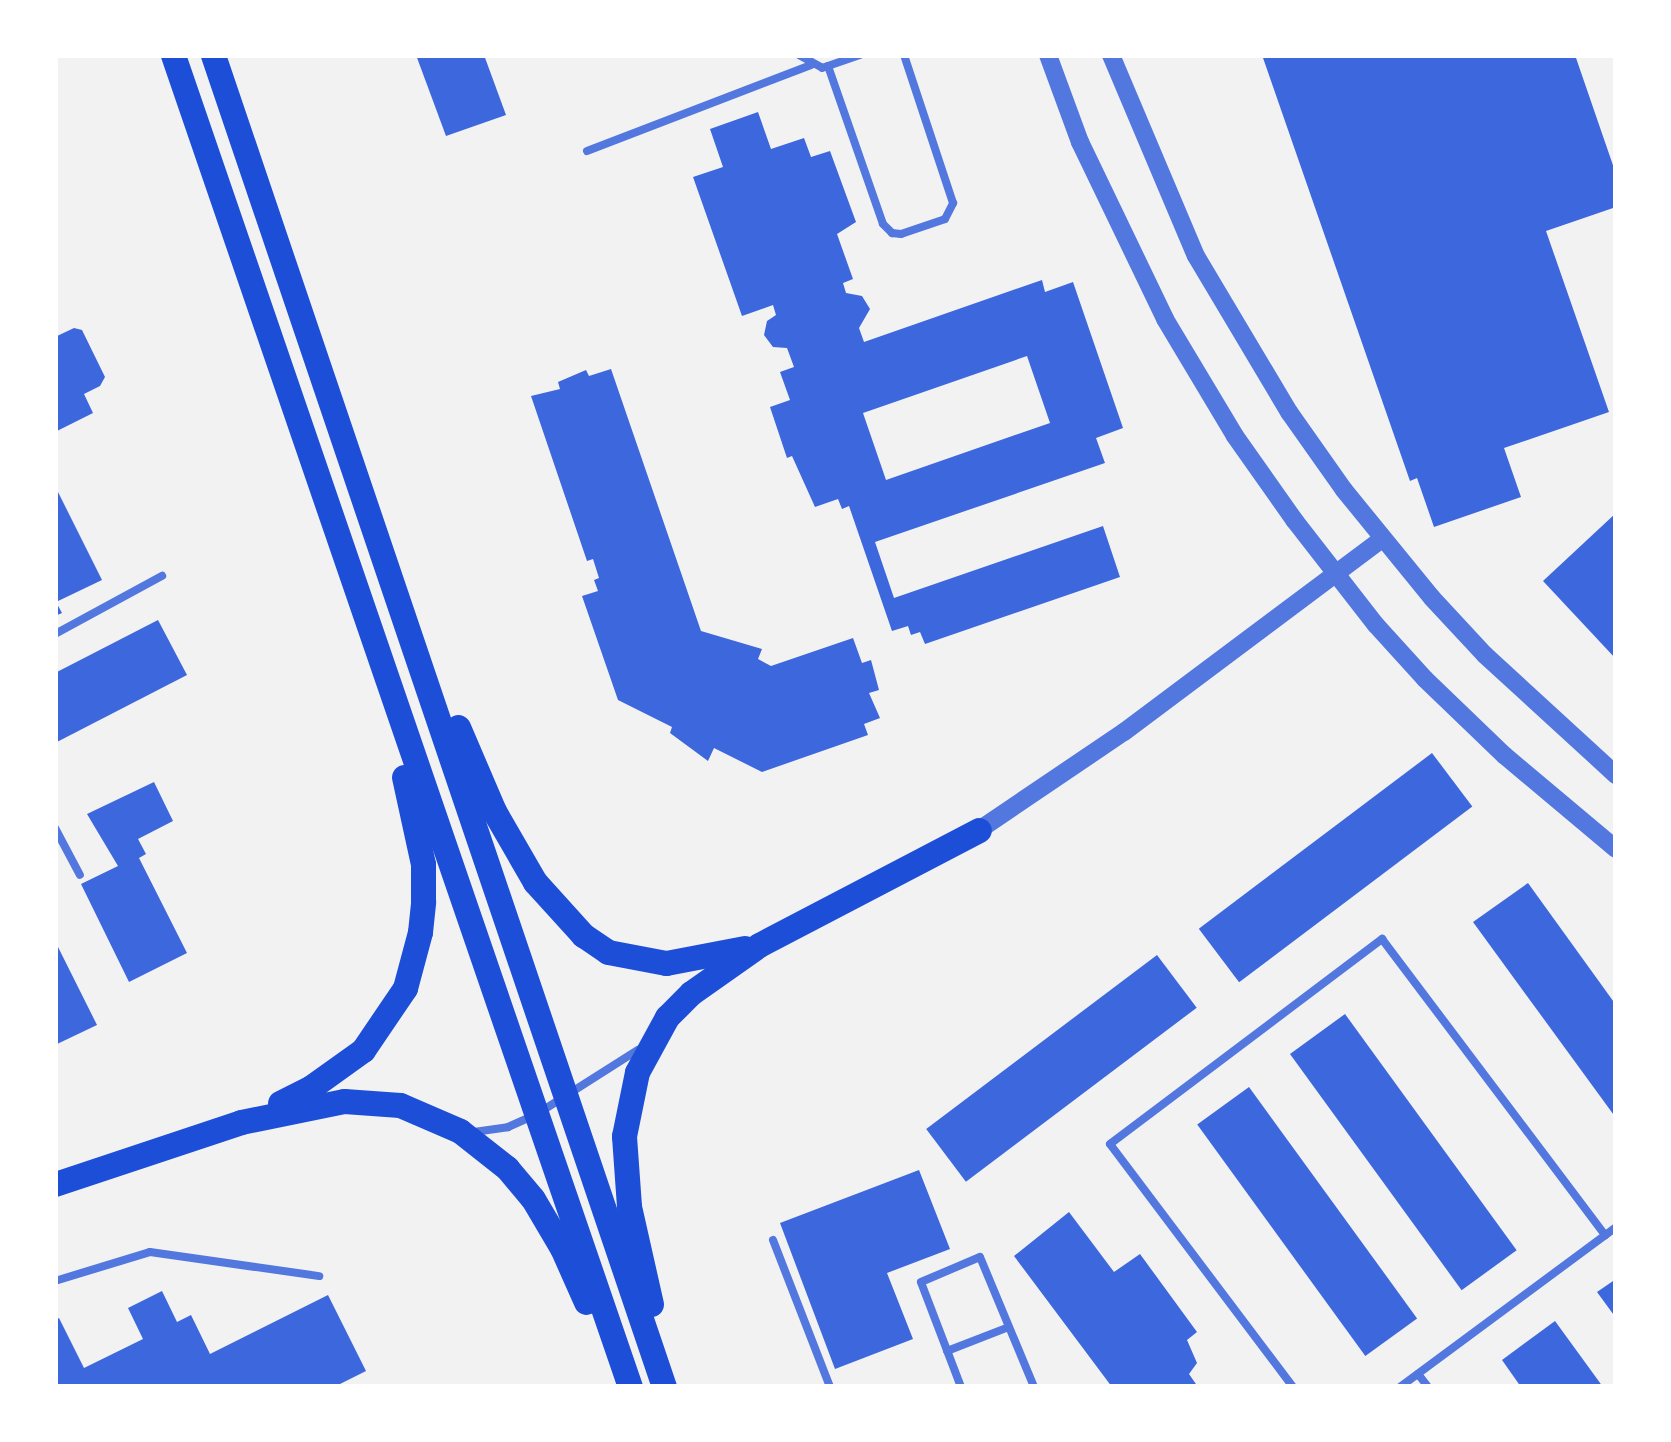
<!DOCTYPE html>
<style>
body{margin:0}
#map{position:relative;width:1671px;height:1442px;overflow:hidden;background:#f2f2f2;font-family:"Source Serif 4",serif}
div>[style]{position:absolute}
[style*='--x']{left:calc(var(--x)*1px);top:calc(var(--y)*1px);width:calc(var(--w)*1px);rotate:calc(var(--a)*1deg)}
.building>*{inset:0;background:#3d67dc;transform-origin:0 0}
.service>*{height:8px;margin:-4px;padding:0 4px;transform-origin:4px;border-radius:4px;background:#5277de}
.tertiary>*{height:18px;margin:-9px;padding:0 9px;transform-origin:9px;border-radius:9px;background:#5277de}
.primary>*{height:25px;margin:-12.5px;padding:0 12.5px;transform-origin:12.5px;border-radius:12.5px;background:#1d4ed8}
span{translate:-50% -50%;white-space:nowrap;text-align:center;line-height:1.15;-webkit-text-stroke:9px #fff;paint-order:stroke}
.frame{position:absolute;inset:0;border:58px solid #fff;pointer-events:none}
</style>
<div id="map">
<div class="building">
<div style="clip-path:polygon(416px 55px,484px 55px,506px 115px,446px 136px)"></div>
<div style="clip-path:polygon(1262px 55px,1575px 55px,1616px 174px,1616px 207px,1546px 231px,1609px 412px,1504px 448px,1521px 497px,1434px 527px,1417px 478px,1410px 481px)"></div>
<div style="clip-path:polygon(evenodd,758px 112px,771px 149px,804px 138px,811px 157px,830px 151px,856px 222px,837px 234px,853px 279px,843px 283px,846px 293px,862px 296px,870px 309px,859px 328px,864px 342px,1042px 280px,1045px 292px,1073px 282px,1123px 428px,1096px 438px,1105px 463px,875px 542px,894px 598px,1103px 526px,1120px 577px,925px 644px,920px 632px,911px 635px,908px 626px,892px 631px,849px 506px,842px 509px,838px 499px,815px 507px,792px 456px,787px 458px,770px 407px,790px 400px,780px 372px,794px 367px,787px 348px,773px 347px,764px 335px,767px 321px,776px 315px,773px 305px,742px 316px,693px 177px,723px 167px,710px 129px,758px 112px,1027px 356px,1050px 423px,886px 480px,863px 413px,1027px 356px)"></div>
<div style="clip-path:polygon(74px 328px,82px 330px,105px 377px,100px 386px,84px 394px,93px 413px,55px 432px,55px 337px)"></div>
<div style="clip-path:polygon(611px 369px,701px 631px,762px 649px,758px 659px,771px 666px,853px 638px,862px 663px,871px 660px,879px 690px,869px 693px,880px 718px,864px 724px,868px 735px,762px 772px,714px 748px,708px 761px,670px 733px,672px 727px,618px 700px,582px 596px,598px 591px,594px 580px,599px 578px,593px 559px,587px 561px,531px 396px,560px 389px,558px 382px,586px 370px,589px 376px)"></div>
<div style="clip-path:polygon(55px 486px,102px 580px,56px 602px,62px 613px,55px 616px)"></div>
<div style="clip-path:polygon(1616px 513px,1616px 659px,1543px 581px)"></div>
<div style="clip-path:polygon(158px 620px,187px 675px,55px 743px,55px 673px)"></div>
<div style="left:1432px;top:753px;width:67px;height:292px;rotate:53deg"></div>
<div style="clip-path:polygon(154px 782px,173px 821px,138px 839px,146px 854px,139px 858px,187px 953px,129px 982px,81px 884px,118px 866px,87px 814px)"></div>
<div style="clip-path:polygon(1528px 883px,1616px 1005px,1616px 1118px,1473px 922px)"></div>
<div style="clip-path:polygon(55px 941px,97px 1025px,55px 1045px)"></div>
<div style="left:1157px;top:955px;width:66px;height:289px;rotate:53deg"></div>
<div style="left:1345px;top:1014px;width:292px;height:68px;rotate:54deg"></div>
<div style="left:1249px;top:1087px;width:286px;height:64px;rotate:54deg"></div>
<div style="clip-path:polygon(919px 1170px,950px 1249px,887px 1273px,913px 1339px,835px 1369px,780px 1223px)"></div>
<div style="clip-path:polygon(1069px 1212px,1114px 1272px,1140px 1254px,1197px 1332px,1187px 1340px,1197px 1363px,1189px 1374px,1198px 1387px,1112px 1387px,1014px 1256px)"></div>
<div style="clip-path:polygon(1616px 1279px,1616px 1318px,1597px 1292px)"></div>
<div style="clip-path:polygon(162px 1291px,177px 1322px,191px 1315px,210px 1354px,328px 1295px,366px 1371px,334px 1387px,55px 1387px,55px 1320px,59px 1318px,84px 1368px,143px 1339px,128px 1308px)"></div>
<div style="clip-path:polygon(1555px 1321px,1603px 1387px,1521px 1387px,1502px 1360px)"></div>
</div>
<div class="service">
<div style="--x:799;--y:55;--w:26;--a:29"></div>
<div style="--x:822;--y:68;--w:40;--a:-18.9"></div>
<div style="--x:828;--y:66;--w:167;--a:70.8"></div>
<div style="--x:883;--y:224;--w:13;--a:45"></div>
<div style="--x:892;--y:233;--w:9;--a:6"></div>
<div style="--x:901;--y:234;--w:46;--a:-18.8"></div>
<div style="--x:945;--y:219;--w:18;--a:-63"></div>
<div style="--x:953;--y:203;--w:156;--a:-108.3"></div>
<div style="--x:587;--y:151;--w:240;--a:-21"></div>
<div style="--x:55;--y:634;--w:122;--a:-28.5"></div>
<div style="--x:55;--y:828;--w:53;--a:62"></div>
<div style="--x:474;--y:1132;--w:34;--a:-8"></div>
<div style="--x:508;--y:1127;--w:32;--a:-24"></div>
<div style="--x:537;--y:1114;--w:120;--a:-32.4"></div>
<div style="--x:773;--y:1240;--w:158;--a:68.8"></div>
<div style="--x:55;--y:1281;--w:99;--a:-17"></div>
<div style="--x:150;--y:1252;--w:171;--a:8.1"></div>
<div style="--x:947;--y:1351;--w:66;--a:-21.2"></div>
<div style="--x:1418;--y:1374;--w:16;--a:52"></div>
<div style="--x:961;--y:1387;--w:112;--a:-110.9"></div>
<div style="--x:921;--y:1282;--w:64;--a:-23"></div>
<div style="--x:980;--y:1257;--w:141;--a:67.4"></div>
<div style="--x:1293;--y:1387;--w:304;--a:-127"></div>
<div style="--x:1110;--y:1144;--w:341;--a:-37"></div>
<div style="--x:1382;--y:939;--w:371;--a:53"></div>
<div style="--x:1400;--y:1387;--w:269;--a:-36.5"></div>
</div>
<div class="tertiary">
<div style="--x:1048;--y:55;--w:93;--a:69.8"></div>
<div style="--x:1080;--y:142;--w:196;--a:64.3"></div>
<div style="--x:1165;--y:319;--w:136;--a:59.1"></div>
<div style="--x:1235;--y:436;--w:104;--a:54.8"></div>
<div style="--x:1295;--y:521;--w:132;--a:52.1"></div>
<div style="--x:1376;--y:625;--w:73;--a:47.8"></div>
<div style="--x:1425;--y:679;--w:110;--a:43.9"></div>
<div style="--x:1504;--y:755;--w:146;--a:40"></div>
<div style="--x:1111;--y:55;--w:218;--a:67.1"></div>
<div style="--x:1196;--y:256;--w:182;--a:59.2"></div>
<div style="--x:1289;--y:412;--w:95;--a:54.8"></div>
<div style="--x:1344;--y:490;--w:139;--a:50.8"></div>
<div style="--x:1432;--y:598;--w:78;--a:47.1"></div>
<div style="--x:1485;--y:655;--w:178;--a:42.5"></div>
<div style="--x:979;--y:830;--w:175;--a:-34.1"></div>
<div style="--x:1124;--y:732;--w:322;--a:-36.8"></div>
</div>
<div class="primary">
<div style="--x:173;--y:55;--w:1408;--a:71.06"></div>
<div style="--x:213;--y:55;--w:1406;--a:71.29"></div>
<div style="--x:458;--y:727;--w:91;--a:66.8"></div>
<div style="--x:494;--y:811;--w:82;--a:60"></div>
<div style="--x:535;--y:882;--w:72;--a:47.8"></div>
<div style="--x:583;--y:935;--w:30;--a:34"></div>
<div style="--x:608;--y:952;--w:59;--a:10.7"></div>
<div style="--x:666;--y:963;--w:80;--a:-10.8"></div>
<div style="--x:280;--y:1103;--w:34;--a:-27"></div>
<div style="--x:310;--y:1088;--w:65;--a:-35.6"></div>
<div style="--x:363;--y:1050;--w:75;--a:-55.9"></div>
<div style="--x:405;--y:988;--w:58;--a:-75"></div>
<div style="--x:420;--y:932;--w:31;--a:-84"></div>
<div style="--x:423;--y:901;--w:37;--a:-90"></div>
<div style="--x:423;--y:864;--w:89;--a:-102.3"></div>
<div style="--x:55;--y:1184;--w:196;--a:-18.4"></div>
<div style="--x:241;--y:1122;--w:105;--a:-11.5"></div>
<div style="--x:344;--y:1101;--w:56;--a:4.1"></div>
<div style="--x:400;--y:1105;--w:65;--a:23.4"></div>
<div style="--x:460;--y:1131;--w:60;--a:38.2"></div>
<div style="--x:507;--y:1168;--w:40;--a:50"></div>
<div style="--x:533;--y:1199;--w:57;--a:59.4"></div>
<div style="--x:562;--y:1248;--w:59;--a:66"></div>
<div style="--x:651;--y:1304;--w:100;--a:-102.7"></div>
<div style="--x:629;--y:1206;--w:70;--a:-94.1"></div>
<div style="--x:624;--y:1136;--w:65;--a:-78.5"></div>
<div style="--x:637;--y:1072;--w:63;--a:-61.4"></div>
<div style="--x:667;--y:1017;--w:34;--a:-45"></div>
<div style="--x:691;--y:993;--w:83;--a:-35.2"></div>
<div style="--x:759;--y:945;--w:248;--a:-27.6"></div>
</div>
<div class="frame"></div>
</div>
